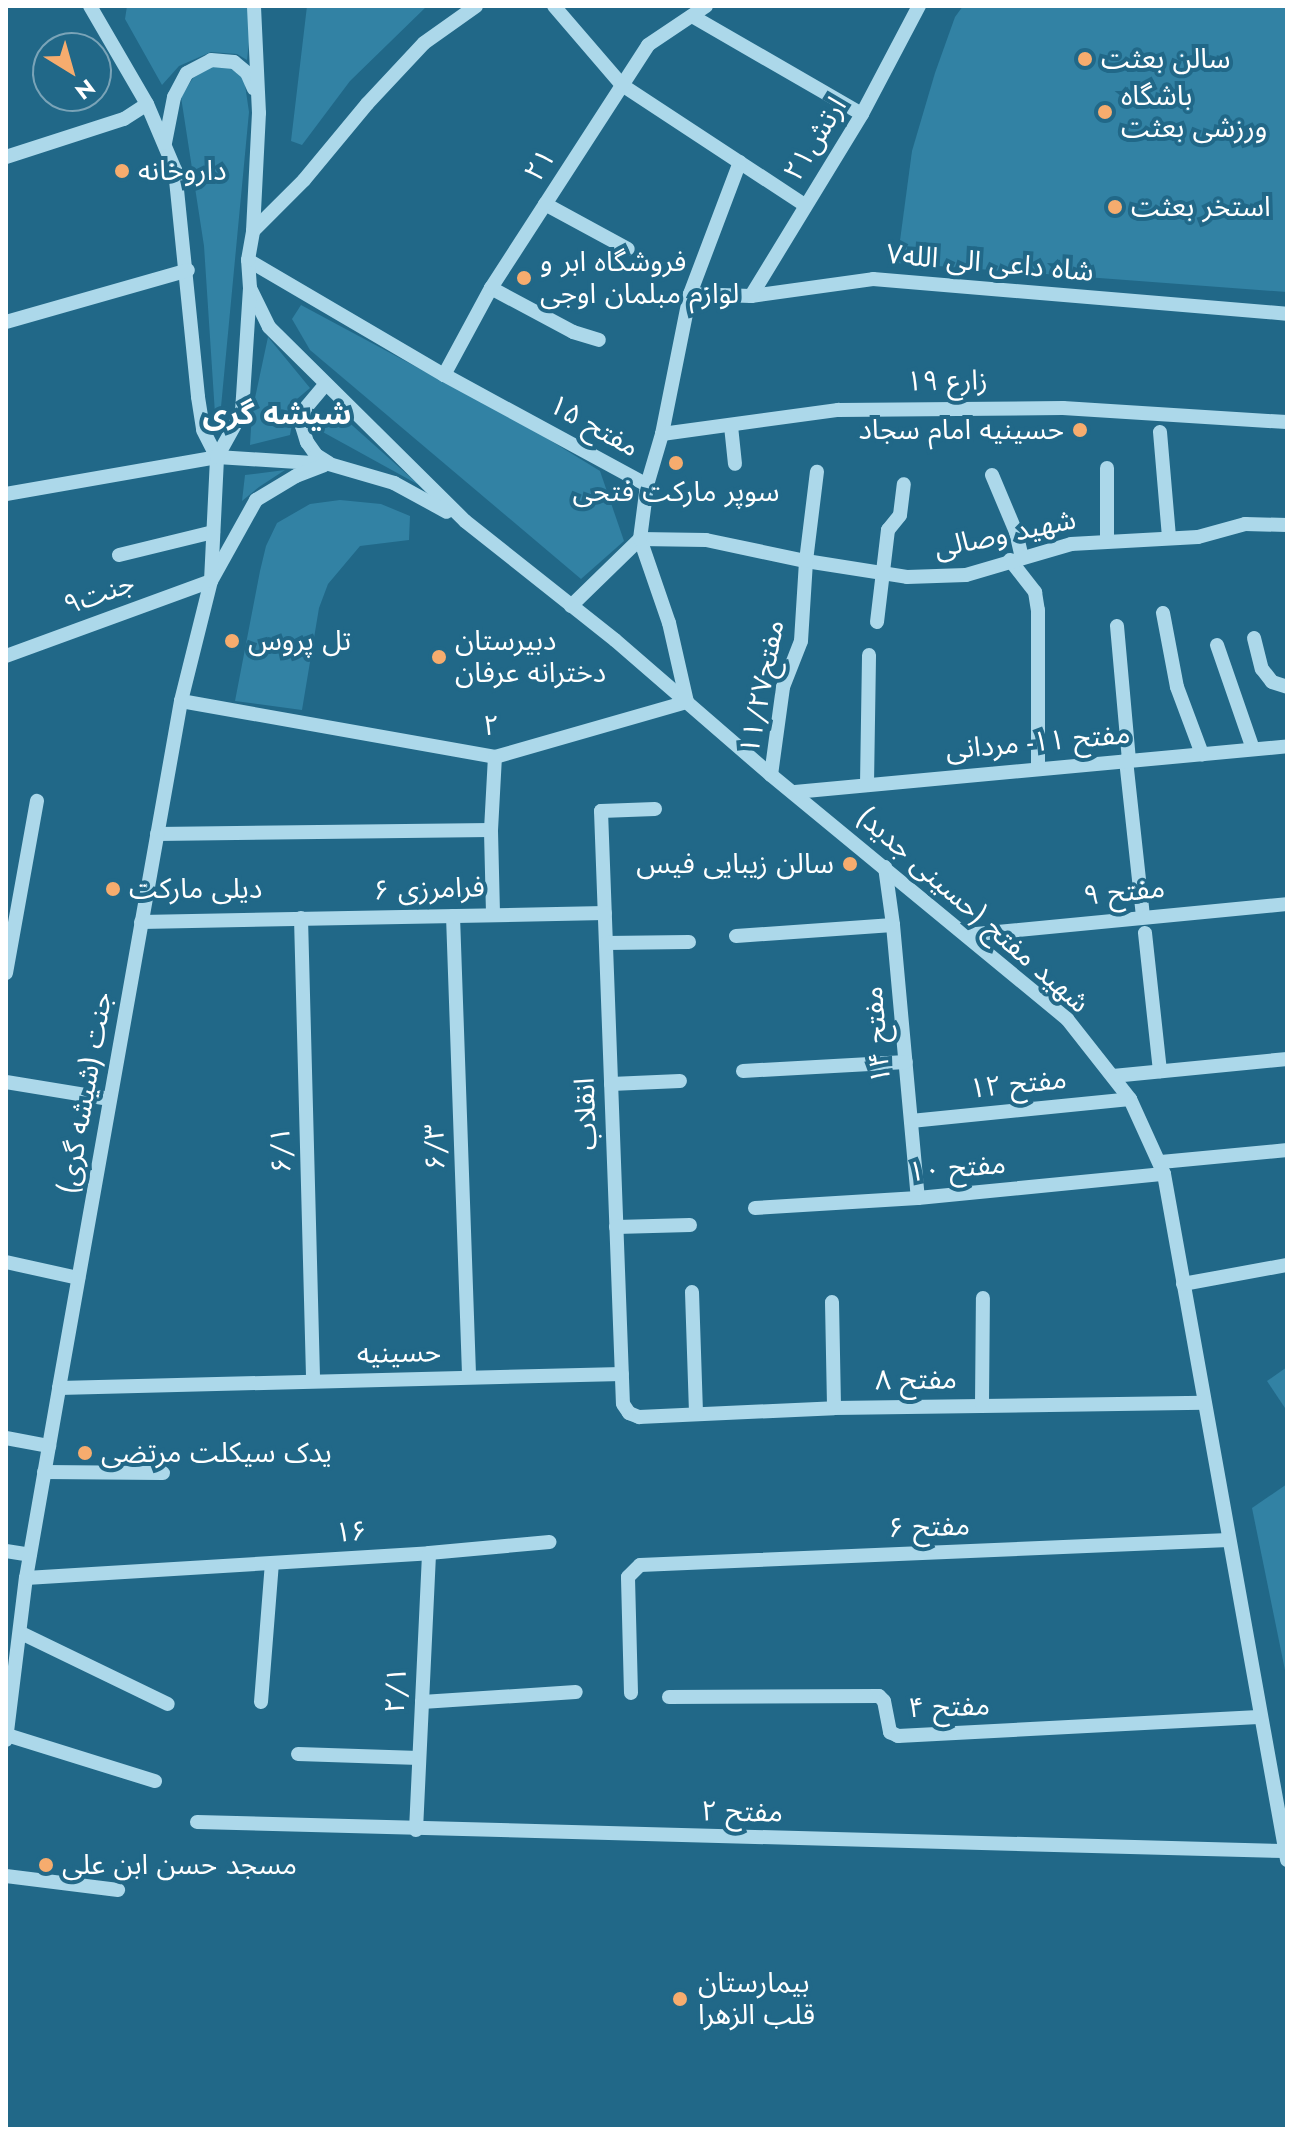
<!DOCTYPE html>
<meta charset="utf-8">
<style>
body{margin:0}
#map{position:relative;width:1293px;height:2135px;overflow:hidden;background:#216888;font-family:Jost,"Noto Sans Arabic",sans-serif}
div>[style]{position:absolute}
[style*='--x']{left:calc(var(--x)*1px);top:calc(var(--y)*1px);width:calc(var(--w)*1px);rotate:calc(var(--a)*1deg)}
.green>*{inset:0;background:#3282a4}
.minor>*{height:14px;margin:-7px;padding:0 7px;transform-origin:7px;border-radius:7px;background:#acd8ea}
.dots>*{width:22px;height:22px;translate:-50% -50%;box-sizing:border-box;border:4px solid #216888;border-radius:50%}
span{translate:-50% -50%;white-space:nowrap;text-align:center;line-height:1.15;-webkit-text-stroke:8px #216888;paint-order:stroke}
.poi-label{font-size:28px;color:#fff}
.left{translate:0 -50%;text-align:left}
.right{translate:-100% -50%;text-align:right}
.street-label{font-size:28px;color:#fff}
.neighbourhood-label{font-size:30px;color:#fff;font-weight:700}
.frame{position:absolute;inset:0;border:8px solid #fff;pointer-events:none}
.north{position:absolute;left:32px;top:32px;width:80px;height:80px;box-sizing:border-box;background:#216888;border:2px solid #7aa4b8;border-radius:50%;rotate:143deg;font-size:22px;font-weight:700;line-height:32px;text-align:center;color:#fff}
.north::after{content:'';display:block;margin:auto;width:28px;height:36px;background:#f6ac6e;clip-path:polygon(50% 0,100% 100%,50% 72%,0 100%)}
</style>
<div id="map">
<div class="green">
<div style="clip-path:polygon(127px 6px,253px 6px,247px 60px,237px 54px,211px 52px,179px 66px,162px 85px,125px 19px)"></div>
<div style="clip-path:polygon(307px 6px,427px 6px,350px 81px,302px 145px,291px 141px)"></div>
<div style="clip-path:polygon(963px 6px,1287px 6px,1287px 292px,897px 263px,912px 151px,935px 73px,955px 17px)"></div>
<div style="clip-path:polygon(212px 67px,230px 68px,244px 78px,249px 112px,219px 428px,216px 429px,204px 246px,181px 97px,193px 78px)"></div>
<div style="clip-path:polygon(301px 305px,530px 428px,600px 471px,624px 541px,581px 579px,310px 350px,292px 319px)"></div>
<div style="clip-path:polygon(268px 337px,310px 388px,297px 399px,290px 435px,250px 445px,252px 412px)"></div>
<div style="clip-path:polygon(335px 410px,419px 485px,321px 431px,317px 426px,320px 414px)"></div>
<div style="clip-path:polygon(285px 470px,259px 487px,242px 501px,245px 475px)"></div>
<div style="clip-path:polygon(340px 500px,381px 504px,410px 516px,409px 540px,360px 546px,328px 584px,319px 608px,302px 710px,235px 701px,260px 571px,266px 546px,277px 523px,310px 504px)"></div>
<div style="clip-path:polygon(1287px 1367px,1287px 1411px,1267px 1381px)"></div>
<div style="clip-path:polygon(1287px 1484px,1287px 1680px,1252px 1508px)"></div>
</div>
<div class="minor">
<div style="--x:90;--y:6;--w:113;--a:59.8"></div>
<div style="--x:147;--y:104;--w:72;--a:67"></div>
<div style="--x:175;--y:170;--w:228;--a:84.2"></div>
<div style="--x:198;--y:397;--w:33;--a:81"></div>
<div style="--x:203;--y:430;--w:30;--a:63"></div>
<div style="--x:554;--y:6;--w:104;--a:49.3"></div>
<div style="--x:622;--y:85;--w:219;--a:33.3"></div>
<div style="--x:692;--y:16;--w:196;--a:30"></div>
<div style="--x:165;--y:143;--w:47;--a:-78.9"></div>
<div style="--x:174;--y:97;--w:27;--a:-62"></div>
<div style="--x:187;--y:73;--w:27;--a:-28"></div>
<div style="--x:211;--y:60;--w:23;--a:5"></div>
<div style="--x:234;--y:62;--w:17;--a:40"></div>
<div style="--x:247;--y:73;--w:17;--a:66"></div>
<div style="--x:6;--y:157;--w:124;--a:-17.9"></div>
<div style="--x:124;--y:119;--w:27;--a:-33"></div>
<div style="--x:545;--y:204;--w:94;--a:28.5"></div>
<div style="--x:253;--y:231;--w:72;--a:-45"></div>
<div style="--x:304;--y:180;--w:99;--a:-50.3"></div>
<div style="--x:367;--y:104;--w:83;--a:-46.9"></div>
<div style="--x:424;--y:43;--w:64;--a:-35.4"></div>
<div style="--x:250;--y:288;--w:43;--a:64"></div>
<div style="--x:269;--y:327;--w:276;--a:44.7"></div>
<div style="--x:465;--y:521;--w:191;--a:38.4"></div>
<div style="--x:615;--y:640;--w:206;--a:40.9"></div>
<div style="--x:771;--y:775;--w:384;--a:39.5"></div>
<div style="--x:1067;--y:1019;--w:102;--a:51.8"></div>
<div style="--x:1130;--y:1099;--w:82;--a:65.6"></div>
<div style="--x:1164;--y:1174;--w:697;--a:79.83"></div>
<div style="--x:491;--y:288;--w:93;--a:28.2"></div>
<div style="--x:573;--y:332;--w:27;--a:17"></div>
<div style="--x:690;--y:294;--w:61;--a:1.9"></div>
<div style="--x:751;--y:296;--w:123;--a:-7.9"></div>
<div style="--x:873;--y:279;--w:415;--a:4.8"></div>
<div style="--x:751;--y:296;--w:213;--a:-58.6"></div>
<div style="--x:862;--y:114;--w:122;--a:-62.2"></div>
<div style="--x:6;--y:322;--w:189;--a:-15.9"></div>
<div style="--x:444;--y:375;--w:99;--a:-61.6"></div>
<div style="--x:491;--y:288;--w:289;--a:-57.1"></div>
<div style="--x:648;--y:45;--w:70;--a:-33.9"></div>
<div style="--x:324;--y:386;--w:31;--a:130"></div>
<div style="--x:304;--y:410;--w:16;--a:97"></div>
<div style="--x:302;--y:426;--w:17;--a:73"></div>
<div style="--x:307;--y:442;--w:16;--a:55"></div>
<div style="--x:316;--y:455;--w:15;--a:32"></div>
<div style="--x:731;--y:426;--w:38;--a:84"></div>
<div style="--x:1160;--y:432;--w:106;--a:85.1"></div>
<div style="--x:662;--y:434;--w:143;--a:-78.7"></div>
<div style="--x:690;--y:294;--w:141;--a:-69.3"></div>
<div style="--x:992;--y:475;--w:62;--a:67.2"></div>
<div style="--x:1016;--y:532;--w:26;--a:77"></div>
<div style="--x:647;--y:485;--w:53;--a:-73.6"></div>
<div style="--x:662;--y:434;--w:178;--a:-7.8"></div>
<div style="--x:838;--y:410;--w:225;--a:-0.5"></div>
<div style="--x:1063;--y:408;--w:224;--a:3.6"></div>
<div style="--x:6;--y:494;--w:214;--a:-9.9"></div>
<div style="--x:217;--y:457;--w:112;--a:3.6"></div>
<div style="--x:329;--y:464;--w:68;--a:16.3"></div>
<div style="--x:394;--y:483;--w:60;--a:28.7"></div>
<div style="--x:1107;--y:541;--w:73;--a:-90"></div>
<div style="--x:119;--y:555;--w:97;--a:-13.7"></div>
<div style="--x:1010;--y:560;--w:41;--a:52"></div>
<div style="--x:1035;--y:592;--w:18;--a:81"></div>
<div style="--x:1038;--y:610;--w:158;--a:90"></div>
<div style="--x:571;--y:606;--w:96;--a:-44.2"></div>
<div style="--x:640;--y:539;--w:66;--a:0.9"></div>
<div style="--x:706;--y:540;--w:102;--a:11.9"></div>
<div style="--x:806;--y:561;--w:102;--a:9"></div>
<div style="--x:907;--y:577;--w:59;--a:-1.9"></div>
<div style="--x:966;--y:575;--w:109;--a:-16.4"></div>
<div style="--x:1071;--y:544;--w:127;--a:-3.2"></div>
<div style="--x:1198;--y:537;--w:49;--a:-15.5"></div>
<div style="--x:1245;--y:524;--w:42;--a:1.4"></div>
<div style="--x:1163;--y:613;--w:75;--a:79.3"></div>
<div style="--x:1177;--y:687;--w:72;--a:69.5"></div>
<div style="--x:877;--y:622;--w:93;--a:-83.2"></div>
<div style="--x:888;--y:530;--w:19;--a:-51"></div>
<div style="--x:900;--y:515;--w:31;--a:-83"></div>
<div style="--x:1117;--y:626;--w:135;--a:84.9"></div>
<div style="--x:1254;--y:638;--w:32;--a:76"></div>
<div style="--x:1262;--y:669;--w:16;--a:52"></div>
<div style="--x:1272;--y:682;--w:16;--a:18"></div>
<div style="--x:1217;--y:645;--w:110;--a:70.9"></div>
<div style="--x:6;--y:656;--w:218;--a:-20.1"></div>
<div style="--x:211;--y:581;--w:93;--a:-60.9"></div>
<div style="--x:256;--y:500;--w:47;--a:-31"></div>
<div style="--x:296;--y:476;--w:30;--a:-21"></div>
<div style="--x:181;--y:701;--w:319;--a:10.1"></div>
<div style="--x:495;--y:757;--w:200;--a:-16"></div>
<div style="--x:687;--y:702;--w:81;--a:-102.8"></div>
<div style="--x:669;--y:623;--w:89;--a:-109"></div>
<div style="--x:640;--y:539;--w:54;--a:-82.6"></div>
<div style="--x:647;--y:485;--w:231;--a:-151.5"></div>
<div style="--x:444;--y:375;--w:227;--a:-149.6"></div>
<div style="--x:1126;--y:760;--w:157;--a:83.8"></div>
<div style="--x:771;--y:775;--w:89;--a:-82.2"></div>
<div style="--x:783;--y:687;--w:49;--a:-68.6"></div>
<div style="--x:801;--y:641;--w:80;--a:-86.4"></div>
<div style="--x:806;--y:561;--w:90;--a:-83"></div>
<div style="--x:867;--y:784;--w:129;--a:-89.1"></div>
<div style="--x:795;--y:792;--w:494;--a:-5.3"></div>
<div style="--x:655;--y:809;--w:54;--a:177.9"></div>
<div style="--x:601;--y:811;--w:593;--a:87.88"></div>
<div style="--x:623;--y:1404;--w:11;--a:56"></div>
<div style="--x:629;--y:1413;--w:11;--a:22"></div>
<div style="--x:639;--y:1417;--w:195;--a:-2.6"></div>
<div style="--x:834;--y:1408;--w:370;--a:-0.8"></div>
<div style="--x:157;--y:834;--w:334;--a:-0.7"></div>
<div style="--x:885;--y:867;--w:59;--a:82.1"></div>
<div style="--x:893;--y:925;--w:274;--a:84.8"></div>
<div style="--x:493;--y:913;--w:83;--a:-91.4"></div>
<div style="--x:491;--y:830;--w:73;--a:-86.9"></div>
<div style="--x:453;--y:916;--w:461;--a:88"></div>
<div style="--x:301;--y:918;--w:462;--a:88.5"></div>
<div style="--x:141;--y:922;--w:464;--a:-1.1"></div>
<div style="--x:1145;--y:933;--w:139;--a:83.8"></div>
<div style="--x:966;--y:935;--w:322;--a:-5.5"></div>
<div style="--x:736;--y:936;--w:157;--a:-4"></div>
<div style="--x:606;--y:943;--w:83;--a:-0.7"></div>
<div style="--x:6;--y:973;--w:175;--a:-79.8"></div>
<div style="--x:743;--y:1071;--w:163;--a:-3.2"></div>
<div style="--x:1113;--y:1076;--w:175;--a:-5.6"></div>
<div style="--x:6;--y:1082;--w:105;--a:9.3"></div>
<div style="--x:611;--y:1084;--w:69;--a:-2.5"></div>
<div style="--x:911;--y:1121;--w:220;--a:-5.7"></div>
<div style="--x:1161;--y:1162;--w:127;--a:-5.4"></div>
<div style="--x:755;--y:1208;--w:163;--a:-3.5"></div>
<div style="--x:918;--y:1198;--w:247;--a:-5.6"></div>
<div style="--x:616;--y:1227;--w:74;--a:-1.5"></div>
<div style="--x:6;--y:1262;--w:74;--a:12.5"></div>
<div style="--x:1183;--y:1284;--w:106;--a:-10.4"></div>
<div style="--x:692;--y:1292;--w:122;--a:88.1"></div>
<div style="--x:832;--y:1302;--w:106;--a:88.9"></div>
<div style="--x:59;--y:1388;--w:563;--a:-1.42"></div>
<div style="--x:982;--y:1404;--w:106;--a:-89.5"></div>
<div style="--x:6;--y:1438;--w:44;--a:10.5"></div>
<div style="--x:44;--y:1472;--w:119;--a:0.5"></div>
<div style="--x:6;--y:1551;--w:24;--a:9"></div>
<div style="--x:26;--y:1578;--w:404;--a:-3.5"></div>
<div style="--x:429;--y:1553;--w:121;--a:-5.2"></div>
<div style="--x:21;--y:1633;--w:163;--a:25.8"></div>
<div style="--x:631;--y:1693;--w:116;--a:-91.5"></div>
<div style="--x:628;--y:1577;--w:17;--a:-45"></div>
<div style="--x:640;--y:1565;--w:589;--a:-2.43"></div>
<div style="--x:669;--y:1697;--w:210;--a:-0.3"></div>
<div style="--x:879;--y:1696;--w:7;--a:45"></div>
<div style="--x:884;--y:1701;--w:32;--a:79"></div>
<div style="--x:890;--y:1732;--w:9;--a:27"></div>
<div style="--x:898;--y:1736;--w:361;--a:-3"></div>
<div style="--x:261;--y:1702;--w:139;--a:-85.5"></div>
<div style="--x:422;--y:1702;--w:154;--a:-3.7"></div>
<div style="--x:7;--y:1735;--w:155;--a:17.3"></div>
<div style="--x:6;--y:1740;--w:163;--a:-83"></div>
<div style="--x:26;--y:1578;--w:193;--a:-80.1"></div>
<div style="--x:59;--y:1388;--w:698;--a:-79.93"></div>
<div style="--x:181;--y:701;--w:124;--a:-76"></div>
<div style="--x:211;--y:581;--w:124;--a:-87.2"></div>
<div style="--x:217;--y:457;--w:51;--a:-60.9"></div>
<div style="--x:242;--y:412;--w:124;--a:-86.3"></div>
<div style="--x:250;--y:288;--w:28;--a:-94"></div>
<div style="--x:248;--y:260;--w:29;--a:-80"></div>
<div style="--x:253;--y:231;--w:118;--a:-87.1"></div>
<div style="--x:259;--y:113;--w:107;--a:-92.7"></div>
<div style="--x:298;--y:1754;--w:121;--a:1.9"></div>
<div style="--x:197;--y:1822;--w:1088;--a:1.53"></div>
<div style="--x:416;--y:1830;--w:277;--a:-87.3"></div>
<div style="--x:6;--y:1876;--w:113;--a:7.1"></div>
</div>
<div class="dots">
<div style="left:1085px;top:59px;background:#f6ac6e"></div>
<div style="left:1105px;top:112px;background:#f6ac6e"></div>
<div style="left:122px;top:171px;background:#f6ac6e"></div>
<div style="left:1115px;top:207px;background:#f6ac6e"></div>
<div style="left:524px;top:278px;background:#f6ac6e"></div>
<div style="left:1080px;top:430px;background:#f6ac6e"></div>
<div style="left:676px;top:463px;background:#f6ac6e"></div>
<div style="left:232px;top:641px;background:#f6ac6e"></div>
<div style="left:439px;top:657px;background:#f6ac6e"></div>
<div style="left:850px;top:864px;background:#f6ac6e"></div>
<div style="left:113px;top:889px;background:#f6ac6e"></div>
<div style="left:85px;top:1453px;background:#f6ac6e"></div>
<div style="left:46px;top:1865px;background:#f6ac6e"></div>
<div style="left:680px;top:1999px;background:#f6ac6e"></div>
</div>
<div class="poi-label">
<span class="left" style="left:1101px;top:59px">سالن بعثت</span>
<span class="left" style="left:1121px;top:112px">باشگاه<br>ورزشی بعثت</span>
<span class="left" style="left:138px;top:171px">داروخانه</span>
<span class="left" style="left:1131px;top:207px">استخر بعثت</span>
<span class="left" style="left:540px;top:278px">فروشگاه ابر و<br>لوازم مبلمان اوجی</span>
<span class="right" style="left:1064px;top:430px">حسینیه امام سجاد</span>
<span style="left:676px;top:492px">سوپر مارکت فتحی</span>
<span class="left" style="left:248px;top:641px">تل پروس</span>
<span class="left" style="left:455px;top:657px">دبیرستان<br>دخترانه عرفان</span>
<span class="right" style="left:834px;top:864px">سالن زیبایی فیس</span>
<span class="left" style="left:129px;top:889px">دیلی مارکت</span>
<span class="left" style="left:101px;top:1453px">یدک سیکلت مرتضی</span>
<span class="left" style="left:62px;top:1865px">مسجد حسن ابن علی</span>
<span class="left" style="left:698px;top:1999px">بیمارستان<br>قلب الزهرا</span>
</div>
<div class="street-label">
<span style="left:815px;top:139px;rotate:-58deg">ارتش۲۱</span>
<span style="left:540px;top:165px;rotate:-57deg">۲۱</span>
<span style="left:990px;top:263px;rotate:5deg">شاه داعی الی الله۷</span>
<span style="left:947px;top:381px;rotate:-1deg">۱۹ زارع</span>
<span style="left:594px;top:426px;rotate:29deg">مفتح ۱۵</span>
<span style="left:1005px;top:534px;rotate:-12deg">شهید وصالی</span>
<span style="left:99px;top:594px;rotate:-20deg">جنت۹</span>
<span style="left:762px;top:687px;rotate:-79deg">مفتح۱۱/۲۷</span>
<span style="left:491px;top:726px;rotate:-1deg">۲</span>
<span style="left:1038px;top:742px;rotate:-5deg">مفتح ۱۱- مردانی</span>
<span style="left:429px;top:889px;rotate:-2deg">فرامرزی ۶</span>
<span style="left:1124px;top:892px;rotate:-6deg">مفتح ۹</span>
<span style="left:973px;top:910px;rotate:41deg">شهید مفتح (حسینی جدید)</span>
<span style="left:877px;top:1035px;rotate:-95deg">مفتح ۱۴</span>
<span style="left:1018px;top:1084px;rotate:-6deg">مفتح ۱۲</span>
<span style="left:85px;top:1093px;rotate:-80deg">جنت (شیشه گری)</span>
<span style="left:586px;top:1114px;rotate:-92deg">انقلاب</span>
<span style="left:435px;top:1147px;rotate:-92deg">۶/۳</span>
<span style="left:281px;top:1150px;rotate:-92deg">۶/۱</span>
<span style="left:957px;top:1168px;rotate:-5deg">مفتح ۱۰</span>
<span style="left:399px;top:1353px;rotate:-1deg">حسینیه</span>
<span style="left:916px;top:1380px;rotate:-1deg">مفتح ۸</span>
<span style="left:929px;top:1527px;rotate:-2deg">مفتح ۶</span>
<span style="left:351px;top:1532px;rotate:-4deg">۱۶</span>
<span style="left:396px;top:1690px;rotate:-87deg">۲/۱</span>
<span style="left:949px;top:1707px;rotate:-2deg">مفتح ۴</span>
<span style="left:742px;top:1812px;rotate:1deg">مفتح ۲</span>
</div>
<div class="neighbourhood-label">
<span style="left:277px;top:414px">شیشه گری</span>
</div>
<div class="frame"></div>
<div class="north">N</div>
</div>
